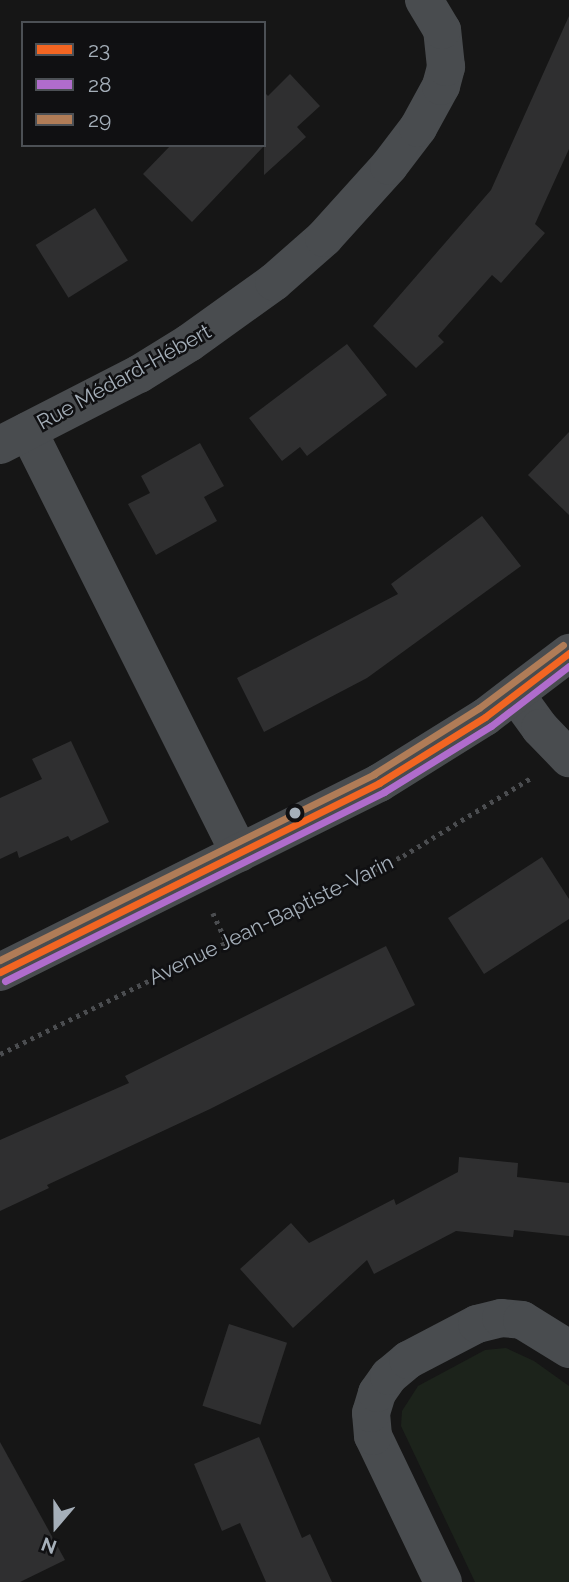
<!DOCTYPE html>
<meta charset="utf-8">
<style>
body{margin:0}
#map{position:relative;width:569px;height:1582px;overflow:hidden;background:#161616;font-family:Raleway,sans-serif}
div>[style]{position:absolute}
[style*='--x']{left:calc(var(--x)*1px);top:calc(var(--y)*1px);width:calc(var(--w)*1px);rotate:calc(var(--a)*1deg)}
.green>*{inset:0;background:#1c231b}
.building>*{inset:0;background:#2f2f30;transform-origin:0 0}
.path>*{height:4.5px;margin-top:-2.25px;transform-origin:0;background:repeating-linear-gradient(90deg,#4b4d50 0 3.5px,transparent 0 8.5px)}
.minor>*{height:38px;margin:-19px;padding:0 19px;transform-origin:19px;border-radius:19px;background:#494c4f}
.bus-1>*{height:7px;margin:-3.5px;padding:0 3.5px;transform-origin:3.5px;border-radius:3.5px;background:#f26522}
.bus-2>*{height:7px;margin:-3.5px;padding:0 3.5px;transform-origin:3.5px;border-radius:3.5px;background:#b06ccc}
.bus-3>*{height:7px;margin:-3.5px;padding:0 3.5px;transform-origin:3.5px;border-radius:3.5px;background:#b07c57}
.dots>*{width:19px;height:19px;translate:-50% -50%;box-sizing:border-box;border:4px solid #101012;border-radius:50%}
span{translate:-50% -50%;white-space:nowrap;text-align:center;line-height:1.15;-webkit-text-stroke:5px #101012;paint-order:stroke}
.street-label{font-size:21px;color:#a5afb9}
.legend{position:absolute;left:21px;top:21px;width:245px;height:126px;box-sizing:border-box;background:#101012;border:2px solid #4c5055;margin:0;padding:9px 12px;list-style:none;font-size:21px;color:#a5afb9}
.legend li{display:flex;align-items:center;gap:14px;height:35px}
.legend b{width:35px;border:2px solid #4c5055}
.north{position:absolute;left:21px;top:1491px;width:70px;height:70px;-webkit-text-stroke:5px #101012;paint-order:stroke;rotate:200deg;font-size:19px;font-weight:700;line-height:28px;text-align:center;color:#a5afb9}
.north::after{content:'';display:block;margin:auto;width:24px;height:32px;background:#a5afb9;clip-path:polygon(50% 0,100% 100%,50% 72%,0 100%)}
</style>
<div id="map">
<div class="green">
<div style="clip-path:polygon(506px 1348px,534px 1361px,569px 1386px,569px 1582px,475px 1582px,401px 1426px,402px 1411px,418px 1386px,485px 1350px)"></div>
</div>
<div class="building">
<div style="clip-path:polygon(569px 16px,569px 149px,535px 224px,545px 233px,501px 283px,492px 275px,438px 336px,444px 342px,416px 368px,373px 326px,491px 190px)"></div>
<div style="clip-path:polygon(290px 74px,320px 106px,297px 127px,306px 137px,264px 175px,264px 146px,192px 222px,143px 174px,171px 145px,264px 145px,264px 92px,268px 96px)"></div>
<div style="left:95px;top:208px;width:62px;height:70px;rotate:58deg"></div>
<div style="clip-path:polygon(347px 344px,387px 395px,307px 456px,300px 447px,282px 461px,249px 418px)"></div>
<div style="clip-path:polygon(569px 432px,569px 515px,528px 475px)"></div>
<div style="clip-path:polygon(200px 443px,224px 486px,204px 497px,217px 521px,156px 555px,128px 504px,150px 493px,141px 476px)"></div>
<div style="clip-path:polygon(482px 516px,521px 566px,367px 678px,264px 732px,237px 678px,398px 594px,391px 584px)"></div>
<div style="clip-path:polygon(71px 741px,109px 822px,71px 841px,68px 836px,19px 858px,17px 851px,0 859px,0 798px,42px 779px,32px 759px)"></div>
<div style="clip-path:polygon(542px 857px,569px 899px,569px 919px,484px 974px,448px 918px)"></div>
<div style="clip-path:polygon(386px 946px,415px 1005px,210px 1109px,47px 1185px,49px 1188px,0 1211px,0 1140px,129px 1083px,125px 1076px)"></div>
<div style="clip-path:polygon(459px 1157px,518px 1163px,517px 1177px,569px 1183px,569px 1236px,514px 1230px,513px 1237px,456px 1231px,374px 1274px,367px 1260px,293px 1328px,240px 1269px,291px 1223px,309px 1243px,394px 1199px,396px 1205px,458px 1172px)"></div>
<div style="left:229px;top:1324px;width:61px;height:86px;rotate:18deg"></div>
<div style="clip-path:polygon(259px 1437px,302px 1538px,310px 1534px,332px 1582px,266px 1582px,240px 1523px,222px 1531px,194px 1464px)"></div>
<div style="clip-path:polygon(0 1442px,65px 1560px,20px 1582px,0 1582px)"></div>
</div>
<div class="path">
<div style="--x:213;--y:913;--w:33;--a:65"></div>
<div style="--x:0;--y:1054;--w:449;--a:-26.2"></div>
<div style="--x:403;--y:856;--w:150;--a:-31.4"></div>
</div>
<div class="minor">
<div style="--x:28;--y:431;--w:472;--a:63.4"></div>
<div style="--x:0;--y:445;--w:156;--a:-27.1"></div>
<div style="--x:139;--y:374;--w:59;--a:-31.8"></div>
<div style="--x:189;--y:343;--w:105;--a:-35.7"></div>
<div style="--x:274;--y:282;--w:67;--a:-41.3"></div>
<div style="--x:324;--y:238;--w:97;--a:-47.9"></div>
<div style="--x:389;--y:166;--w:48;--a:-52.7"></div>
<div style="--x:418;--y:128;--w:48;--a:-61.3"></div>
<div style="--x:441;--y:86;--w:20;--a:-75"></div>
<div style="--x:446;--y:67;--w:37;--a:-96"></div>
<div style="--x:442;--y:30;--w:35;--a:-121"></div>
<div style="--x:516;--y:695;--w:41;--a:54"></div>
<div style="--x:540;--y:728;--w:42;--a:46"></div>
<div style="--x:0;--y:972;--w:424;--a:-26.5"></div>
<div style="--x:379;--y:783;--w:125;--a:-31.9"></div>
<div style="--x:485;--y:717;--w:106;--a:-37.3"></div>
<div style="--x:443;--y:1582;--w:162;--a:-115.6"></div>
<div style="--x:373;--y:1436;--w:23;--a:-95"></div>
<div style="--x:371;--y:1413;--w:21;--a:-73"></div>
<div style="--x:377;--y:1393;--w:21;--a:-55"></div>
<div style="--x:389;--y:1376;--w:25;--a:-40"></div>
<div style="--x:408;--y:1360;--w:78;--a:-27.6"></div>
<div style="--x:477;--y:1324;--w:25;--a:-14"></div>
<div style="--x:501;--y:1318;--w:21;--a:5"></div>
<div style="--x:522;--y:1320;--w:55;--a:31.7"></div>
</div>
<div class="bus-1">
<div style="--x:0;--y:972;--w:424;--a:-26.5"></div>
<div style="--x:379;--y:783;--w:125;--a:-31.9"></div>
<div style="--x:485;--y:717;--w:106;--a:-37.3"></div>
</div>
<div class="bus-2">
<div style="--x:5;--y:981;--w:424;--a:-26.5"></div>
<div style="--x:384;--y:792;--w:126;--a:-31.7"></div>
<div style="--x:491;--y:726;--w:98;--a:-37.6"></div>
</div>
<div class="bus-3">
<div style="--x:0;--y:960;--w:418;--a:-26.4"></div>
<div style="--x:374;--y:774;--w:124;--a:-32.2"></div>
<div style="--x:479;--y:708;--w:105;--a:-36.9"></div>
</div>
<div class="dots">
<div style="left:295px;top:813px;background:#a5afb9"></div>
</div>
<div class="street-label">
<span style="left:124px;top:377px;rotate:-29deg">Rue Médard-Hébert</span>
<span style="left:271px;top:920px;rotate:-26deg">Avenue Jean-Baptiste-Varin</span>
</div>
<ul class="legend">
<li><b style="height:9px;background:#f26522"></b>23</li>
<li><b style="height:9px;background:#b06ccc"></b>28</li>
<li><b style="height:9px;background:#b07c57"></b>29</li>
</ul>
<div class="north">N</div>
</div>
